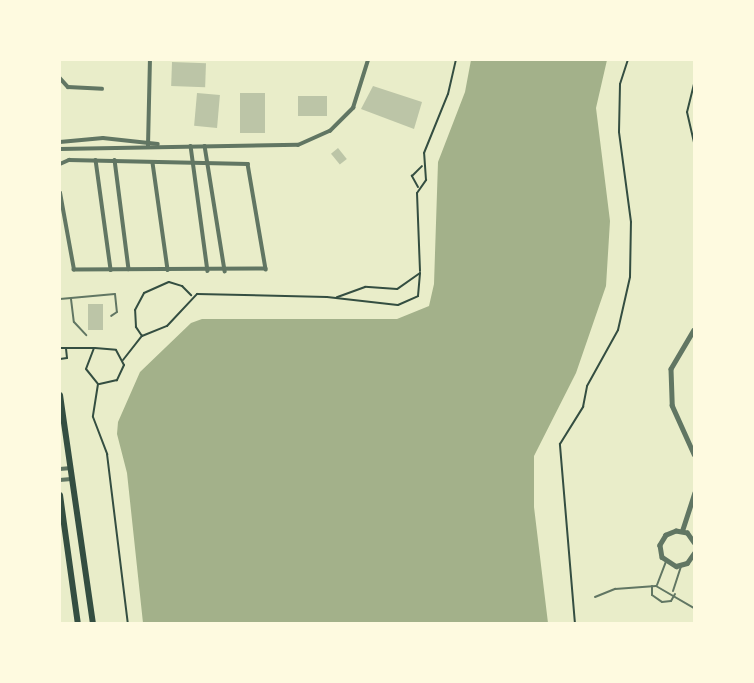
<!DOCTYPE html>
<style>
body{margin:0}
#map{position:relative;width:754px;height:683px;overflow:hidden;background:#e9edc9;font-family:"Open Sans",sans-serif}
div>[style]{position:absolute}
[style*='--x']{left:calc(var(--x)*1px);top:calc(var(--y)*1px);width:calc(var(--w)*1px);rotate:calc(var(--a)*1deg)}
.water>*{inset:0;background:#a3b18a}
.building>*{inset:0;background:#bcc5a7;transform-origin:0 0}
.path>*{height:2px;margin:-1px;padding:0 1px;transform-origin:1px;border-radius:1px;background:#344e41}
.service>*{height:2px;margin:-1px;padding:0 1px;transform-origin:1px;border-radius:1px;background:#617663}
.minor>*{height:3.5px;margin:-1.75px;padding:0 1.75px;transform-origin:1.75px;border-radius:1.75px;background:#617663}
.tertiary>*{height:4.5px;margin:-2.25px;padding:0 2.25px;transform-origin:2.25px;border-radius:2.25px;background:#617663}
.primary>*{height:6px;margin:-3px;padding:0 3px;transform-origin:3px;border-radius:3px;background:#344e41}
span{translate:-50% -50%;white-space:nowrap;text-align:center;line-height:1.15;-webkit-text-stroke:5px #fefae0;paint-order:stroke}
.frame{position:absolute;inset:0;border:61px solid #fefae0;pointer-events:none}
</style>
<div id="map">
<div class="water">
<div style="clip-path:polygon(471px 60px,607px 60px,596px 108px,610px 221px,606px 286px,576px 373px,534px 456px,534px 507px,548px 623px,143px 623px,127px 473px,117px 434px,118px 422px,140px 372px,191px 323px,202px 319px,397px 319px,429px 306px,434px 284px,438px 162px,465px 92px)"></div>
</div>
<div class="building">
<div style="left:172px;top:62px;width:34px;height:24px;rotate:2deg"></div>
<div style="clip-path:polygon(373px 86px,422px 102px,414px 129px,361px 109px)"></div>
<div style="left:197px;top:93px;width:23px;height:33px;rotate:5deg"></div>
<div style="left:265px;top:93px;width:40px;height:25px;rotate:90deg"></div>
<div style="left:298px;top:96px;width:29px;height:20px"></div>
<div style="left:338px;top:148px;width:14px;height:9px;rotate:51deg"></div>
<div style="left:88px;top:304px;width:15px;height:26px"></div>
</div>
<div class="path">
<div style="--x:694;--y:84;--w:29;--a:104"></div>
<div style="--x:687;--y:112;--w:32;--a:77"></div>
<div style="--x:418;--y:187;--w:13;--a:-119"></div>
<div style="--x:412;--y:176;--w:14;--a:-45"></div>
<div style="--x:420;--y:271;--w:78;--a:-92.2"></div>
<div style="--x:417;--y:193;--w:16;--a:-55"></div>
<div style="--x:426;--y:180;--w:27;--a:-94"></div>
<div style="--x:424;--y:153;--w:64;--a:-67.9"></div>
<div style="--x:448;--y:94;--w:35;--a:-77"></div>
<div style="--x:142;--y:336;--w:11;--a:-124"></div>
<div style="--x:136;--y:327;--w:17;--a:-93"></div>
<div style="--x:135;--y:310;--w:19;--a:-62"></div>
<div style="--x:144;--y:293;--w:27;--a:-24"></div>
<div style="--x:169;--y:282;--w:14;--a:17"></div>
<div style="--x:182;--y:286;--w:13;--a:45"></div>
<div style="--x:60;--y:348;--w:34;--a:0"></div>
<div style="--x:94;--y:348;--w:22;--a:111"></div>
<div style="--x:86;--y:369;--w:19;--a:51"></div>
<div style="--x:98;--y:384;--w:33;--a:99"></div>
<div style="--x:93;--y:417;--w:40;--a:69"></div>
<div style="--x:107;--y:454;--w:171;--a:83"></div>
<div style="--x:95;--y:348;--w:21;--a:5"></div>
<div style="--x:116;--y:350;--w:17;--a:62"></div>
<div style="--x:124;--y:365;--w:17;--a:115"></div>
<div style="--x:117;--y:380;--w:18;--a:167"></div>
<div style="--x:60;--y:359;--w:7;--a:-8"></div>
<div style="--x:67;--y:358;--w:9;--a:-96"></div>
<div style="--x:123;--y:360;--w:31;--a:-52"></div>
<div style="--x:142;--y:336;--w:27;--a:-22"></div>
<div style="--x:167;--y:326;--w:44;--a:-46.8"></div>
<div style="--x:197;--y:294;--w:130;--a:1.3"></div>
<div style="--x:327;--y:297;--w:71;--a:6.4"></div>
<div style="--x:398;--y:305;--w:22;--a:-24"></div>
<div style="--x:418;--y:296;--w:23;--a:-85"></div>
<div style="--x:420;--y:273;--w:28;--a:145"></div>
<div style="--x:397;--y:289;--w:32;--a:-176"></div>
<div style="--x:365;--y:287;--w:30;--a:160"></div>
<div style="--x:575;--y:624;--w:181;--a:-94.8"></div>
<div style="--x:560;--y:444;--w:44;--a:-58.1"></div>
<div style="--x:583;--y:407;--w:21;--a:-79"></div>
<div style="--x:587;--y:386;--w:64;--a:-61"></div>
<div style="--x:618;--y:330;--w:54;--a:-77.2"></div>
<div style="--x:630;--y:277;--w:55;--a:-89"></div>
<div style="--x:631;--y:222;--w:91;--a:-97.6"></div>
<div style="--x:619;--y:132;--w:48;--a:-88.8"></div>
<div style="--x:620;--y:84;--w:25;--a:-72"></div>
</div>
<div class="service">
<div style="--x:60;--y:299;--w:55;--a:-5.2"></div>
<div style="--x:115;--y:294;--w:18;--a:84"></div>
<div style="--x:117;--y:312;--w:7;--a:146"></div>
<div style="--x:71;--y:299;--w:23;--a:83"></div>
<div style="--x:74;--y:322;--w:18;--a:47"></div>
<div style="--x:657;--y:585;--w:26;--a:-69"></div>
<div style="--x:652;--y:586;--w:9;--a:90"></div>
<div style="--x:652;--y:595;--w:12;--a:35"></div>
<div style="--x:662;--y:602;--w:9;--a:-6"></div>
<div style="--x:671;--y:601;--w:8;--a:-60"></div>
<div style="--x:673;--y:591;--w:26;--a:-72"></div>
<div style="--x:595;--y:597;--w:22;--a:-22"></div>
<div style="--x:615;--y:589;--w:41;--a:-4.2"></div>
<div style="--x:656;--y:586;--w:44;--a:30.1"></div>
</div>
<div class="minor">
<div style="--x:60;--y:78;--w:12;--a:48"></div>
<div style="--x:68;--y:87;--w:34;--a:3"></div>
<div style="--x:60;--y:142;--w:43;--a:-5.3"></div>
<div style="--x:103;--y:138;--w:55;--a:6.2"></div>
<div style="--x:148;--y:146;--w:86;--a:-88.7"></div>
<div style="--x:191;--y:146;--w:126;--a:82.3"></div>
<div style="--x:205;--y:146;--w:127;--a:80.9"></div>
<div style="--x:60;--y:149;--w:238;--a:-1"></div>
<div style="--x:298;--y:145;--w:35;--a:-24"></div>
<div style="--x:330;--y:131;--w:33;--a:-45"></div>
<div style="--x:353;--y:108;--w:50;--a:-72.6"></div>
<div style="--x:96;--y:160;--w:111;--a:82.2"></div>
<div style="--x:115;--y:160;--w:110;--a:82.7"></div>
<div style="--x:153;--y:163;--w:108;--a:82"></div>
<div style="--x:60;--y:164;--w:10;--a:-24"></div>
<div style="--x:69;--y:160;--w:179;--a:1.3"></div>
<div style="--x:248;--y:164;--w:107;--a:80.3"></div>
<div style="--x:266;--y:269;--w:192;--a:179.7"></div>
<div style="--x:74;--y:270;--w:78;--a:-100.3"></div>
<div style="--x:60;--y:469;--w:11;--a:-5"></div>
<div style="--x:60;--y:480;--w:11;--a:-5"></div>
</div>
<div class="tertiary">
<div style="--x:694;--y:330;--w:45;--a:120.5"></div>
<div style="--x:671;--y:369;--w:36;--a:88"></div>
<div style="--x:672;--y:405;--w:54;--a:65.8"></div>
<div style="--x:682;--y:531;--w:40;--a:-72"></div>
<div style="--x:694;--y:543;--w:12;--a:-125"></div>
<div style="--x:687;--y:533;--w:11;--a:-170"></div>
<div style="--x:676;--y:531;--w:11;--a:158"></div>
<div style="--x:666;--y:535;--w:12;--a:121"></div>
<div style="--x:660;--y:545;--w:12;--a:81"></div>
<div style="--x:662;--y:557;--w:17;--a:33"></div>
<div style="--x:676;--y:566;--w:11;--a:-15"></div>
<div style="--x:687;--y:563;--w:12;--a:-55"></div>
</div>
<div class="primary">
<div style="--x:60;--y:395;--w:231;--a:81.8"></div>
<div style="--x:60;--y:495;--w:130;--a:82.1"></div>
</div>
<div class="frame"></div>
</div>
